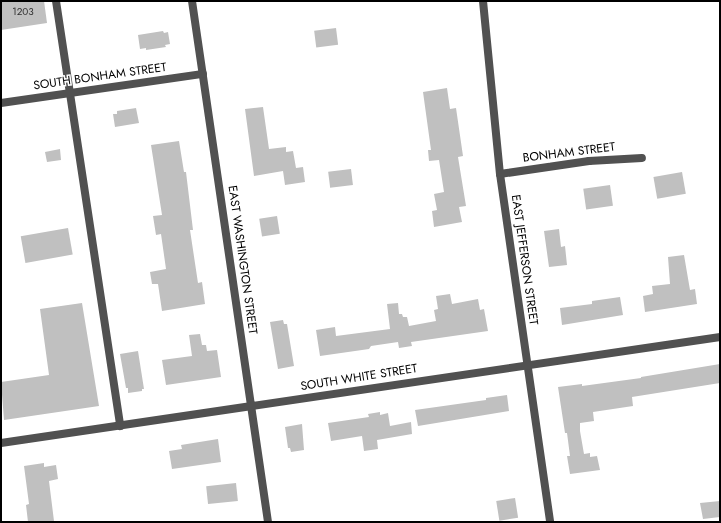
<!DOCTYPE html>
<style>
body{margin:0}
#map{position:relative;width:721px;height:523px;overflow:hidden;background:#fff;font-family:Jost,sans-serif}
div>[style]{position:absolute}
[style*='--x']{left:calc(var(--x)*1px);top:calc(var(--y)*1px);width:calc(var(--w)*1px);rotate:calc(var(--a)*1deg)}
.building>*{inset:0;background:#c0c0c0;transform-origin:0 0}
.service>*{height:8px;margin:-4px;padding:0 4px;transform-origin:4px;border-radius:4px;background:#515151}
.minor>*{height:8px;margin:-4px;padding:0 4px;transform-origin:4px;border-radius:4px;background:#515151}
span{translate:-50% -50%;white-space:nowrap;text-align:center;line-height:1.15;-webkit-text-stroke:3px #fff;paint-order:stroke}
.number-label{font-size:10px;color:#303030}
.number-label span{-webkit-text-stroke-width:0}
.street-label{font-size:12px;color:#000}
.frame{position:absolute;inset:0;border:2px solid #000;pointer-events:none}
</style>
<div id="map">
<div class="building">
<div style="clip-path:polygon(1px 1px,44px 1px,47px 23px,1px 30px)"></div>
<div style="left:336px;top:28px;width:17px;height:22px;rotate:83deg"></div>
<div style="clip-path:polygon(163px 31px,164px 33px,168px 32px,170px 44px,165px 45px,166px 47px,146px 50px,146px 48px,140px 49px,138px 35px)"></div>
<div style="clip-path:polygon(447px 88px,450px 109px,456px 108px,463px 156px,458px 157px,466px 206px,459px 207px,462px 222px,434px 227px,432px 211px,437px 210px,434px 194px,444px 192px,439px 160px,429px 161px,428px 150px,431px 150px,423px 92px)"></div>
<div style="clip-path:polygon(263px 107px,269px 149px,286px 147px,286px 152px,293px 151px,296px 168px,303px 167px,305px 182px,285px 185px,283px 171px,254px 176px,245px 109px)"></div>
<div style="clip-path:polygon(136px 108px,139px 123px,115px 127px,113px 114px,117px 114px,117px 111px)"></div>
<div style="clip-path:polygon(179px 141px,184px 172px,186px 172px,193px 230px,190px 230px,198px 283px,202px 282px,205px 304px,162px 311px,158px 284px,152px 284px,150px 272px,166px 269px,161px 234px,156px 235px,153px 216px,162px 215px,151px 145px)"></div>
<div style="clip-path:polygon(60px 149px,61px 160px,47px 162px,45px 152px)"></div>
<div style="left:351px;top:169px;width:16px;height:23px;rotate:83deg"></div>
<div style="left:682px;top:172px;width:22px;height:29px;rotate:80deg"></div>
<div style="left:610px;top:185px;width:21px;height:27px;rotate:82deg"></div>
<div style="left:277px;top:216px;width:18px;height:18px;rotate:81deg"></div>
<div style="left:68px;top:228px;width:27px;height:48px;rotate:80deg"></div>
<div style="clip-path:polygon(559px 229px,561px 247px,565px 246px,567px 265px,549px 267px,544px 231px)"></div>
<div style="clip-path:polygon(684px 255px,690px 290px,695px 289px,697px 304px,645px 312px,643px 296px,653px 294px,652px 286px,670px 284px,668px 257px)"></div>
<div style="clip-path:polygon(450px 294px,452px 304px,478px 299px,480px 310px,484px 309px,488px 331px,411px 342px,412px 346px,399px 348px,398px 342px,371px 346px,369px 349px,320px 356px,316px 330px,335px 327px,336px 336px,390px 329px,387px 304px,398px 303px,399px 314px,402px 314px,403px 317px,407px 317px,409px 326px,436px 321px,434px 310px,438px 309px,436px 296px)"></div>
<div style="clip-path:polygon(620px 297px,623px 315px,562px 325px,560px 308px,592px 304px,592px 301px)"></div>
<div style="clip-path:polygon(82px 303px,99px 406px,4px 420px,1px 382px,49px 375px,40px 309px)"></div>
<div style="clip-path:polygon(283px 320px,284px 324px,287px 324px,294px 366px,278px 369px,270px 322px)"></div>
<div style="clip-path:polygon(200px 334px,202px 345px,206px 345px,207px 351px,217px 350px,221px 377px,166px 385px,162px 360px,192px 356px,189px 335px)"></div>
<div style="clip-path:polygon(138px 351px,144px 389px,142px 389px,142px 391px,128px 393px,128px 388px,126px 388px,120px 354px)"></div>
<div style="clip-path:polygon(720px 364px,720px 383px,632px 397px,633px 406px,593px 412px,594px 421px,580px 423px,580px 431px,584px 454px,590px 453px,590px 457px,597px 456px,600px 470px,570px 474px,567px 456px,570px 456px,567px 433px,565px 433px,558px 387px,582px 384px,582px 386px,641px 378px,641px 377px)"></div>
<div style="clip-path:polygon(507px 395px,509px 411px,418px 426px,415px 410px,486px 400px,486px 398px)"></div>
<div style="clip-path:polygon(380px 412px,380px 415px,388px 413px,390px 426px,411px 422px,412px 434px,377px 440px,378px 449px,364px 451px,362px 436px,331px 441px,328px 423px,369px 417px,368px 414px)"></div>
<div style="clip-path:polygon(302px 424px,304px 450px,291px 452px,290px 448px,288px 448px,285px 427px)"></div>
<div style="clip-path:polygon(218px 439px,221px 462px,172px 469px,169px 451px,182px 449px,181px 445px)"></div>
<div style="clip-path:polygon(44px 463px,44px 467px,56px 465px,58px 479px,49px 481px,54px 521px,28px 522px,26px 505px,29px 504px,24px 466px)"></div>
<div style="left:236px;top:483px;width:18px;height:30px;rotate:84deg"></div>
<div style="left:515px;top:498px;width:20px;height:19px;rotate:81deg"></div>
<div style="clip-path:polygon(720px 501px,720px 517px,703px 519px,700px 503px)"></div>
</div>
<div class="service">
<div style="--x:56;--y:1;--w:430;--a:81.4"></div>
</div>
<div class="minor">
<div style="--x:192;--y:1;--w:527;--a:81.7"></div>
<div style="--x:483;--y:1;--w:174;--a:84.4"></div>
<div style="--x:500;--y:174;--w:352;--a:81.8"></div>
<div style="--x:1;--y:103;--w:204;--a:-8.2"></div>
<div style="--x:500;--y:174;--w:90;--a:-8.3"></div>
<div style="--x:589;--y:161;--w:53;--a:-3.2"></div>
<div style="--x:1;--y:443;--w:727;--a:-8.39"></div>
</div>
<div class="number-label">
<span style="left:23px;top:12px">1203</span>
</div>
<div class="street-label">
<span style="left:100px;top:77px;rotate:-8deg">SOUTH BONHAM STREET</span>
<span style="left:569px;top:153px;rotate:-7deg">BONHAM STREET</span>
<span style="left:242px;top:260px;rotate:82deg">EAST WASHINGTON STREET</span>
<span style="left:524px;top:260px;rotate:82deg">EAST JEFFERSON STREET</span>
<span style="left:359px;top:378px;rotate:-9deg">SOUTH WHITE STREET</span>
</div>
<div class="frame"></div>
</div>
